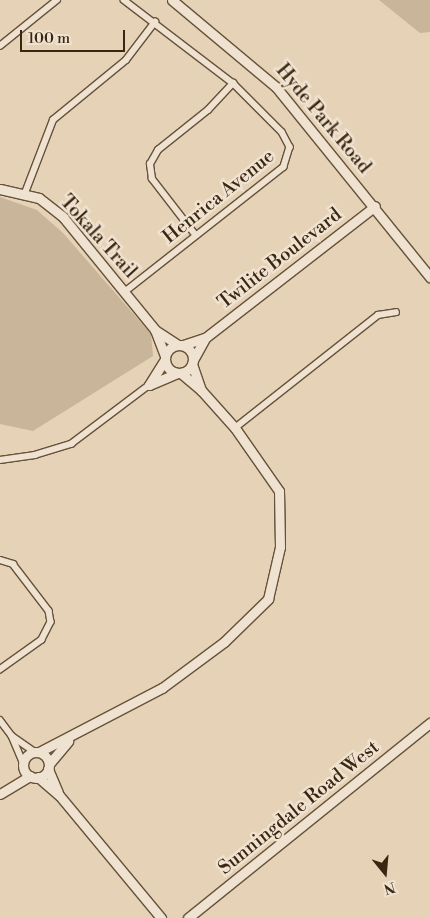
<!DOCTYPE html>
<style>
body{margin:0}
#map{position:relative;width:430px;height:918px;overflow:hidden;background:#e6d2b6;font-family:"Libre Bodoni",serif}
div>[style]{position:absolute}
[style*='--x']{left:calc(var(--x)*1px);top:calc(var(--y)*1px);width:calc(var(--w)*1px);rotate:calc(var(--a)*1deg)}
.green>*{inset:0;background:#c9b59a}
.roads{filter:drop-shadow(1px 0 #65523a) drop-shadow(-1px 0 #65523a) drop-shadow(0 1px #65523a) drop-shadow(0 -1px #65523a)}
.street>*{height:5.5px;margin:-2.75px;padding:0 2.75px;transform-origin:2.75px;border-radius:2.75px;background:#efe2d0}
.secondary>*{height:9px;margin:-4.5px;padding:0 4.5px;transform-origin:4.5px;border-radius:4.5px;background:#efe2d0}
.secondary>.ring{margin:-4.5px;padding:0;box-sizing:content-box;background:none;border:9px solid #efe2d0;border-radius:50%}
span{translate:-50% -50%;white-space:nowrap;text-align:center;line-height:1.15;-webkit-text-stroke:5px #efe2d0;paint-order:stroke}
.street-label{font-size:19px;color:#3a2711}
.north{position:absolute;left:360px;top:848px;width:50px;height:50px;-webkit-text-stroke:4px #efe2d0;paint-order:stroke;rotate:163deg;font-size:14px;font-weight:700;line-height:20px;text-align:center;color:#3a2711}
.north::after{content:'';display:block;margin:auto;width:18px;height:22px;background:#3a2711;clip-path:polygon(50% 0,100% 100%,50% 72%,0 100%)}
.scale{position:absolute;left:20px;top:30px;width:105px;height:22px;box-sizing:border-box;border:2px solid #3a2711;border-top:0;padding-left:6px;font-size:15px;line-height:18px;white-space:nowrap;color:#3a2711;-webkit-text-stroke:4px #efe2d0;paint-order:stroke}
</style>
<div id="map">
<div class="green">
<div style="clip-path:polygon(379px 0,430px 0,430px 32px,420px 33px)"></div>
<div style="clip-path:polygon(0 197px,37px 210px,63px 233px,151px 334px,153px 356px,33px 431px,0 424px)"></div>
</div>
<div class="roads">
<div class="street">
<div style="--x:124;--y:0;--w:137;--a:37.3"></div>
<div style="--x:233;--y:83;--w:69;--a:45"></div>
<div style="--x:282;--y:132;--w:17;--a:62"></div>
<div style="--x:290;--y:147;--w:21;--a:107"></div>
<div style="--x:284;--y:167;--w:202;--a:141.8"></div>
<div style="--x:0;--y:46;--w:73;--a:-38.9"></div>
<div style="--x:25;--y:193;--w:78;--a:-69"></div>
<div style="--x:53;--y:120;--w:94;--a:-39.4"></div>
<div style="--x:126;--y:60;--w:48;--a:-52.7"></div>
<div style="--x:196;--y:236;--w:72;--a:-127.7"></div>
<div style="--x:152;--y:179;--w:15;--a:-98"></div>
<div style="--x:150;--y:164;--w:16;--a:-60"></div>
<div style="--x:158;--y:150;--w:64;--a:-38.7"></div>
<div style="--x:208;--y:110;--w:37;--a:-47"></div>
<div style="--x:235;--y:428;--w:182;--a:-38.3"></div>
<div style="--x:378;--y:315;--w:18;--a:-9"></div>
<div style="--x:0;--y:460;--w:35;--a:-8"></div>
<div style="--x:35;--y:455;--w:38;--a:-17"></div>
<div style="--x:71;--y:444;--w:98;--a:-37.1"></div>
<div style="--x:0;--y:560;--w:14;--a:17"></div>
<div style="--x:13;--y:564;--w:59;--a:52.5"></div>
<div style="--x:49;--y:611;--w:11;--a:80"></div>
<div style="--x:51;--y:622;--w:20;--a:117"></div>
<div style="--x:42;--y:640;--w:52;--a:144.5"></div>
<div style="--x:0;--y:720;--w:20;--a:53"></div>
<div style="--x:12;--y:736;--w:28;--a:67"></div>
<div style="--x:12;--y:736;--w:28;--a:35"></div>
</div>
<div class="secondary">
<div style="--x:172;--y:0;--w:136;--a:39.9"></div>
<div style="--x:276;--y:87;--w:245;--a:51"></div>
<div style="--x:0;--y:189;--w:40;--a:13"></div>
<div style="--x:39;--y:198;--w:31;--a:38"></div>
<div style="--x:63;--y:217;--w:146;--a:50.8"></div>
<div style="--x:155;--y:330;--w:28;--a:69"></div>
<div style="--x:155;--y:330;--w:27;--a:33"></div>
<div class="ring" style="left:165px;top:345px;width:19px;height:19px"></div>
<div style="--x:183;--y:345;--w:23;--a:-18"></div>
<div style="--x:205;--y:338;--w:215;--a:-37.8"></div>
<div style="--x:193;--y:360;--w:25;--a:-61"></div>
<div style="--x:192;--y:364;--w:28;--a:71"></div>
<div style="--x:149;--y:385;--w:30;--a:-23"></div>
<div style="--x:149;--y:385;--w:28;--a:-58"></div>
<div style="--x:39;--y:752;--w:139;--a:-27.5"></div>
<div style="--x:162;--y:688;--w:77;--a:-36.6"></div>
<div style="--x:224;--y:642;--w:62;--a:-44.3"></div>
<div style="--x:268;--y:599;--w:53;--a:-77"></div>
<div style="--x:280;--y:547;--w:56;--a:-91"></div>
<div style="--x:279;--y:491;--w:77;--a:-124.9"></div>
<div style="--x:235;--y:428;--w:51;--a:-131.8"></div>
<div style="--x:201;--y:390;--w:26;--a:-140"></div>
<div class="ring" style="left:23px;top:752px;width:17px;height:17px"></div>
<div style="--x:49;--y:764;--w:30;--a:-50"></div>
<div style="--x:48;--y:769;--w:25;--a:67"></div>
<div style="--x:38;--y:777;--w:28;--a:41"></div>
<div style="--x:59;--y:795;--w:160;--a:50.3"></div>
<div style="--x:0;--y:794;--w:35;--a:-31"></div>
<div style="--x:188;--y:918;--w:311;--a:-38.9"></div>
</div>
</div>
<div class="street-label">
<span style="left:323px;top:119px;rotate:50deg">Hyde Park Road</span>
<span style="left:219px;top:197px;rotate:-39deg">Henrica Avenue</span>
<span style="left:98px;top:237px;rotate:48deg">Tokala Trail</span>
<span style="left:280px;top:259px;rotate:-38deg">Twilite Boulevard</span>
<span style="left:299px;top:808px;rotate:-39deg">Sunningdale Road West</span>
</div>
<div class="north">N</div>
<div class="scale">100 m</div>
</div>
